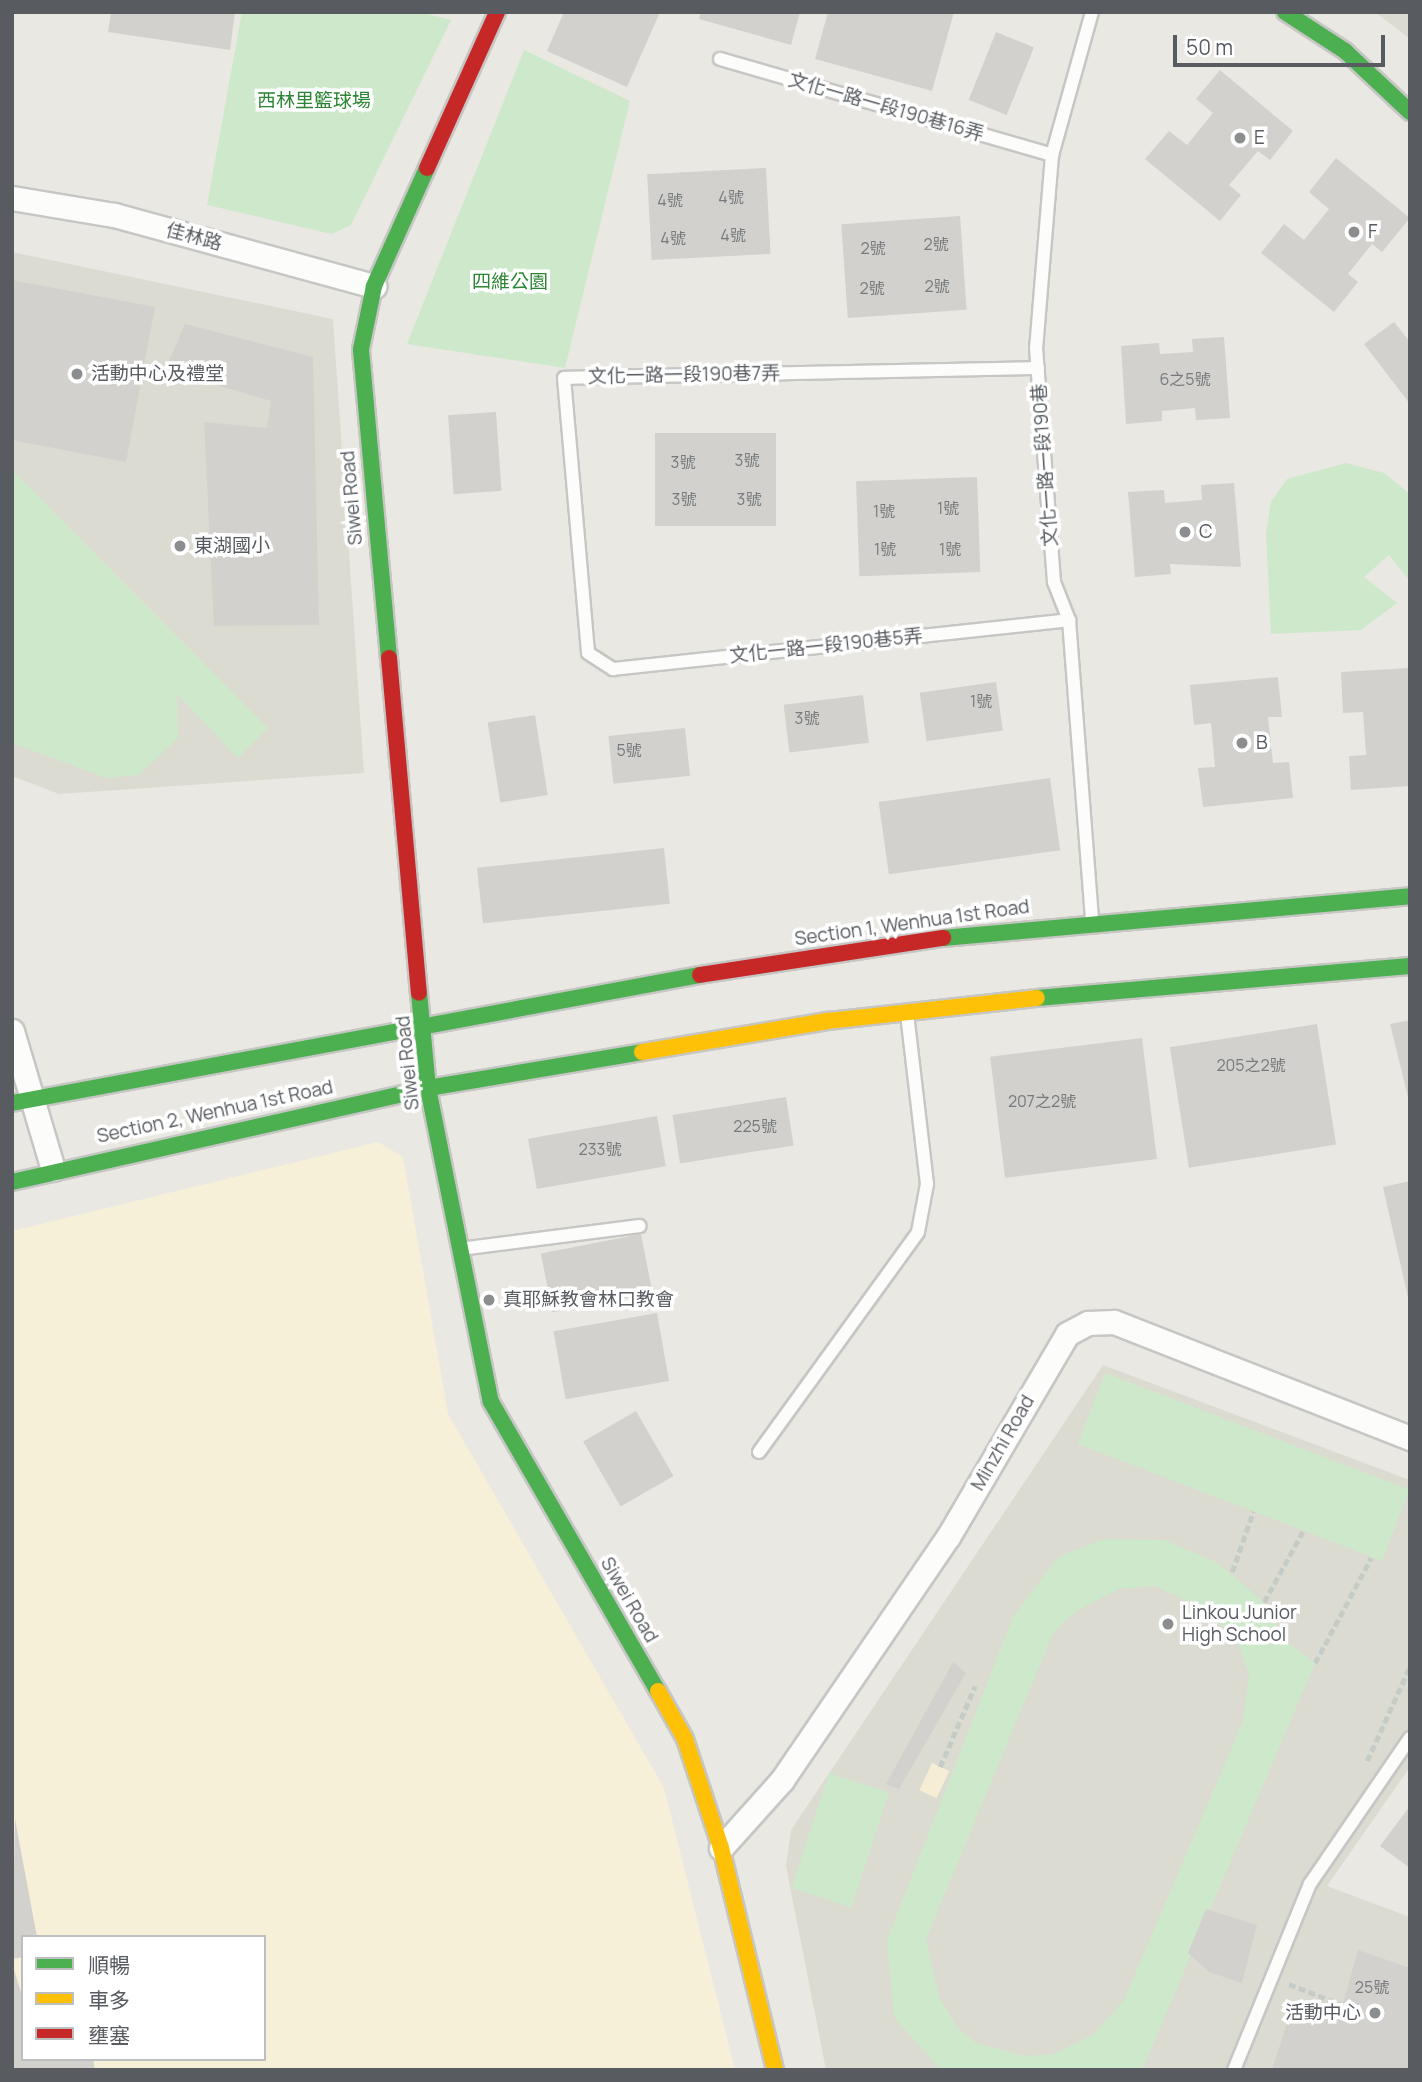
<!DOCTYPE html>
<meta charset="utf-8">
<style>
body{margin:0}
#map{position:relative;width:1422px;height:2082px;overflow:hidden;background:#eae8e2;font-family:Manrope,"Noto Sans TC",sans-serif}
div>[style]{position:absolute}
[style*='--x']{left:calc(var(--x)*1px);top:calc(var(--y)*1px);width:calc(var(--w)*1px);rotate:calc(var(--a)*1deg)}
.commercial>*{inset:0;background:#f6f0d9}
.education>*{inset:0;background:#dcdbd1}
.green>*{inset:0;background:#cee8cb;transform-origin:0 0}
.sand>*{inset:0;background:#f5eed4;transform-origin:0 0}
.building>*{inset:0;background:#d2d1cd;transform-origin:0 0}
.path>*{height:4.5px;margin-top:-2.25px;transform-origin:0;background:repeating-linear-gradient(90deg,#c5ccc8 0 7px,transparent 0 10.5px)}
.roads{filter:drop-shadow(2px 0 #c6c6c4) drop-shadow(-2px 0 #c6c6c4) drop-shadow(0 2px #c6c6c4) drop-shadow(0 -2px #c6c6c4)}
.lane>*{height:12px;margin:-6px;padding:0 6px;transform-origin:6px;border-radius:6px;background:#fcfcfb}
.street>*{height:23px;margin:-11.5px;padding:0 11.5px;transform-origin:11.5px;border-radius:11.5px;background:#fcfcfb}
.fast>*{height:16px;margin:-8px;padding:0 8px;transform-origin:8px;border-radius:8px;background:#4caf50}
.slow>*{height:16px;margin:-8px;padding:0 8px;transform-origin:8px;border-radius:8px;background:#ffc107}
.jam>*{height:16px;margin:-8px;padding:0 8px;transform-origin:8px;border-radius:8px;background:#c62828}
.dots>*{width:19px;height:19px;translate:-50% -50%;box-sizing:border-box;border:4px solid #fff;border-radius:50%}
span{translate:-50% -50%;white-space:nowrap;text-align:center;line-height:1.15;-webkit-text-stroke:7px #fff;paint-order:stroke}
.number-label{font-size:16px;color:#777a7c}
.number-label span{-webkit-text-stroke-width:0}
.park-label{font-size:19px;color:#2c8532}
.street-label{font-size:19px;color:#585c61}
.poi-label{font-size:19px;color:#585c61}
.left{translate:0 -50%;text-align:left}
.right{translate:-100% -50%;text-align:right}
.frame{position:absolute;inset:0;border:14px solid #585c61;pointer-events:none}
.legend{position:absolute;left:21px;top:1935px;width:245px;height:126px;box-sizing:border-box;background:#fff;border:2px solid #bcbec0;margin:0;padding:9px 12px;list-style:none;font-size:21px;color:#585c61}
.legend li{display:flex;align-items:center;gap:14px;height:35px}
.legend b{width:35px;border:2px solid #bcbec0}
.scale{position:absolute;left:1173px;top:35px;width:212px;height:32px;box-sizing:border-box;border:4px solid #585c61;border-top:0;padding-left:9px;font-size:21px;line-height:24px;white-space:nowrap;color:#585c61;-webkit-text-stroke:5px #fff;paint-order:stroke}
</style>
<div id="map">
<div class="commercial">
<div style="clip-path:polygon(evenodd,378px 1142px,403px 1157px,448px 1414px,664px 1788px,735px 2070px,12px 2070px,12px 1231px,378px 1142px,23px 1937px,264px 1937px,264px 2059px,23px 2059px,23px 1937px)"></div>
</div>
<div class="education">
<div style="clip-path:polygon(1375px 12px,1410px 12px,1410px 39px)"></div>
<div style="clip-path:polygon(12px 252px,333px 319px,364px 773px,59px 794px,12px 776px)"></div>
<div style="clip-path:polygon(1103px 1365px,1410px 1480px,1410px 1767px,1327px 1886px,1410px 1917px,1410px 2070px,826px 2070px,786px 1866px,791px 1830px)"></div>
</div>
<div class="green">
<div style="clip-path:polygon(242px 12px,420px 12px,451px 20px,351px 225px,332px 234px,207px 205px)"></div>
<div style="clip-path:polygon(524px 50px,630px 101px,565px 368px,407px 344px)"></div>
<div style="clip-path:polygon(1346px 463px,1384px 473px,1410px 494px,1410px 581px,1389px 555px,1364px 577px,1397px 603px,1361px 630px,1271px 634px,1266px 534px,1271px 502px,1287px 479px)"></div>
<div style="clip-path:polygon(12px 470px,268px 728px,238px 758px,177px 694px,178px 738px,139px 775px,106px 778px,12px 743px)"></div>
<div style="left:1105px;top:1373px;width:326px;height:76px;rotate:21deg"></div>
<div style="clip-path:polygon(evenodd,1104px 1539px,1164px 1540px,1216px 1562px,1264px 1602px,1286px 1641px,1315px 1663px,1142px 2070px,941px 2070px,894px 2017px,887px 1940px,1013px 1617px,1058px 1557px,1104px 1539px,1155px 1586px,1207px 1610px,1236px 1639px,1249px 1674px,1243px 1721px,1124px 2000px,1093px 2035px,1054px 2054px,1025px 2056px,976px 2043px,957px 2027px,939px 1997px,926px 1939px,1053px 1633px,1075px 1612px,1118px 1589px,1155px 1586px)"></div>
<div style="left:829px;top:1773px;width:63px;height:121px;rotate:18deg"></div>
</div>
<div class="sand">
<div style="left:932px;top:1763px;width:19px;height:30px;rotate:25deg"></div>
</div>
<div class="building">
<div style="clip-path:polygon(111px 12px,235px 12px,230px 50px,108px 32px)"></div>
<div style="clip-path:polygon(564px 12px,660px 12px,627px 87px,547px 51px)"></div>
<div style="clip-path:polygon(701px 12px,800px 12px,791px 45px,699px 19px)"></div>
<div style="clip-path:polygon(828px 12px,954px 12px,932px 91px,815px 59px)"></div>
<div style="left:996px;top:32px;width:41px;height:73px;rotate:22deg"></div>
<div style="clip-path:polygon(1220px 70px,1293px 131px,1270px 160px,1258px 151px,1229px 185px,1241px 195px,1220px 221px,1145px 159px,1169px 131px,1187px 145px,1213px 113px,1196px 99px)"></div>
<div style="clip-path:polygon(1336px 158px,1410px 218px,1382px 252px,1372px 244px,1348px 274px,1358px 282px,1334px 312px,1261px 253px,1284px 224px,1304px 240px,1329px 209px,1309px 192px)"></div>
<div style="left:766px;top:168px;width:86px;height:119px;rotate:87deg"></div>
<div style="left:960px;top:216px;width:94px;height:119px;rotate:86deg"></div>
<div style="clip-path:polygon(12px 280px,155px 307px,126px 462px,12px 440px)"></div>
<div style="clip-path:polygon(1394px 322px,1410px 342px,1410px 404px,1364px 344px)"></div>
<div style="clip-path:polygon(185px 324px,313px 357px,319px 625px,214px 626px,204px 422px,267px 428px,271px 401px,165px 370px)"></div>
<div style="clip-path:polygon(1224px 337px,1230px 418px,1196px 420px,1195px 408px,1162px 411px,1162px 421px,1126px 424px,1121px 346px,1159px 343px,1160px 354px,1193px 352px,1192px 339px)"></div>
<div style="left:496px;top:412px;width:79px;height:48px;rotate:86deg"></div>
<div style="left:655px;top:433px;width:121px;height:93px"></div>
<div style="left:977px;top:477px;width:95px;height:121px;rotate:88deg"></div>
<div style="clip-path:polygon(1234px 483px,1241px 567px,1170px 564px,1171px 574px,1135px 577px,1128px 492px,1164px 490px,1165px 503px,1202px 500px,1201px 485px)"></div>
<div style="clip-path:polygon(1410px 668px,1410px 786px,1351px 790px,1349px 756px,1366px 755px,1363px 712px,1343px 713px,1341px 672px)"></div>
<div style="clip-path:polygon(1278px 677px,1282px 717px,1268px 717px,1273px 763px,1289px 762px,1293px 798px,1203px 807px,1198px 768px,1215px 767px,1211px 723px,1194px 725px,1190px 685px)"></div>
<div style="left:996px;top:682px;width:49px;height:77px;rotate:82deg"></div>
<div style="left:863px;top:695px;width:48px;height:80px;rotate:83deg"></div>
<div style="left:535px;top:715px;width:81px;height:48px;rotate:81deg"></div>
<div style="left:685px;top:728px;width:48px;height:77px;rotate:84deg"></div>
<div style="left:1050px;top:778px;width:73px;height:173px;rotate:82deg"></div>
<div style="left:664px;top:848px;width:56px;height:188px;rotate:84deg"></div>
<div style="clip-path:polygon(1410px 1020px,1410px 1101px,1409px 1101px,1390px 1024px)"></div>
<div style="left:1317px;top:1024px;width:122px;height:149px;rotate:81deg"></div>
<div style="left:1142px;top:1038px;width:122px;height:153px;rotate:83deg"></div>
<div style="left:786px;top:1097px;width:49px;height:115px;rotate:81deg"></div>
<div style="left:657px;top:1116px;width:51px;height:131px;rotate:80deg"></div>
<div style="clip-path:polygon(1410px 1181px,1410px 1302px,1409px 1302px,1383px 1187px)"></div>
<div style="left:641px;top:1234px;width:60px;height:102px;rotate:79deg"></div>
<div style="left:657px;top:1313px;width:69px;height:105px;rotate:80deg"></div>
<div style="left:636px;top:1411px;width:75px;height:61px;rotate:60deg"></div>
<div style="clip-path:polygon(953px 1662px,966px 1673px,899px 1789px,886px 1784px)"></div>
<div style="clip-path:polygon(1410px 1806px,1410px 1868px,1380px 1846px)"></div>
<div style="clip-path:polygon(15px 1819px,37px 1937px,23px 1937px,23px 1957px,12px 1959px)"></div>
<div style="clip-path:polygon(1206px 1909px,1257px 1925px,1242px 1983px,1209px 1972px,1188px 1953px)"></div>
<div style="clip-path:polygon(1358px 1950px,1410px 1968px,1410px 2070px,1272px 2070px,1292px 2007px,1338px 2021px)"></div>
<div style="clip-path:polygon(12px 1963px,23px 1999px,23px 2059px,93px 2059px,95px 2070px,12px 2070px)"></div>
</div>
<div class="path">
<div style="--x:1232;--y:1572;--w:64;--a:-70.7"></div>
<div style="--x:1264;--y:1602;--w:81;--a:-61.2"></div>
<div style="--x:1315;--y:1663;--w:119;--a:-61.9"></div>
<div style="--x:1367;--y:1761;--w:104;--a:-65.6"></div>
<div style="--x:940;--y:1767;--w:88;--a:-66.6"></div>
<div style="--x:1289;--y:1984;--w:58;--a:21.3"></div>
</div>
<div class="roads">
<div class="lane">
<div style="--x:1092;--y:12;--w:148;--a:105.6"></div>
<div style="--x:1052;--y:155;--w:194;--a:94.7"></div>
<div style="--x:1036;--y:348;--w:235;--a:85.6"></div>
<div style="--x:1054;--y:582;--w:41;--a:68.5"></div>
<div style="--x:1069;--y:620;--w:302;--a:85.6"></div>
<div style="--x:720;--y:59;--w:346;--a:16.1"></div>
<div style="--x:1038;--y:368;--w:474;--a:178.8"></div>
<div style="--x:564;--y:378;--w:276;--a:85"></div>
<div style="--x:588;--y:653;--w:30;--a:33"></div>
<div style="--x:613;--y:669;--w:459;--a:-6.1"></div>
<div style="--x:460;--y:1249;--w:181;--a:-7.3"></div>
<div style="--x:759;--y:1452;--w:271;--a:-54.1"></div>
<div style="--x:918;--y:1232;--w:49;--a:-79.4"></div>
<div style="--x:927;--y:1184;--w:172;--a:-96.7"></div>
<div style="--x:1234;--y:2070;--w:201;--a:-67.8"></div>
<div style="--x:1310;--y:1884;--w:177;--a:-55.6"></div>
</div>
<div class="street">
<div style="--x:12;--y:198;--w:103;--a:9.5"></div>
<div style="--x:114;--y:215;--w:270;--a:15.3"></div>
<div style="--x:12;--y:1031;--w:144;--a:73.5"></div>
<div style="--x:721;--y:1848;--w:91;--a:-48.1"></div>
<div style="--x:782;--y:1780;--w:294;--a:-55.7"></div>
<div style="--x:948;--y:1537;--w:235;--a:-59.6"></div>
<div style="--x:1067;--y:1334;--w:24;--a:-28"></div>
<div style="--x:1088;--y:1323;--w:26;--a:-2"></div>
<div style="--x:1114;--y:1322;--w:318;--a:21.4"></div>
</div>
<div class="fast">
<div style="--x:1285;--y:12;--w:72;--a:33"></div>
<div style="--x:1345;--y:51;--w:89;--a:43.2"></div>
<div style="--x:389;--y:658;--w:310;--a:-95.2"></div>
<div style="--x:361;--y:349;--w:64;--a:-78.3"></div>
<div style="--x:374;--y:286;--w:129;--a:-65.8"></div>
<div style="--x:943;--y:938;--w:469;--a:-5.1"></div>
<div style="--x:419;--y:993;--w:95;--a:84.6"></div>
<div style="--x:428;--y:1088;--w:320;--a:78.7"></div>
<div style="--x:491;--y:1402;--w:334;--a:60"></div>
<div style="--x:1037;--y:998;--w:374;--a:-4.9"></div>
<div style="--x:12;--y:1103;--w:700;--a:-10.54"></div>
<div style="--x:12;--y:1182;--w:426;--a:-12.7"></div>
<div style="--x:428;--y:1088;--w:217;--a:-9.5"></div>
</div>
<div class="slow">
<div style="--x:642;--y:1052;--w:189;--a:-9.5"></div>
<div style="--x:828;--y:1021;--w:210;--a:-6.3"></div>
<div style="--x:658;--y:1691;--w:55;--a:60.6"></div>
<div style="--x:685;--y:1739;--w:115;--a:71.7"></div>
<div style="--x:721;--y:1848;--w:228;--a:76.3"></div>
</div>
<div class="jam">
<div style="--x:427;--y:168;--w:171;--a:-65.8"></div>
<div style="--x:389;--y:658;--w:336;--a:84.9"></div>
<div style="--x:700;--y:975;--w:246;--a:-8.7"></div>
</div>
</div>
<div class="dots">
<div style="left:1240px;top:138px;background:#8b8d8e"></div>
<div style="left:1354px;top:232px;background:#8b8d8e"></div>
<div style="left:77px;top:374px;background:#8b8d8e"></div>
<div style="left:1185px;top:532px;background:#8b8d8e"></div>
<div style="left:180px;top:546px;background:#8b8d8e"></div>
<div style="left:1242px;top:743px;background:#8b8d8e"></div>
<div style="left:489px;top:1300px;background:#8b8d8e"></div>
<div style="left:1168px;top:1624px;background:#8b8d8e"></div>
<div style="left:1375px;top:2013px;background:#8b8d8e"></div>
</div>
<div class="number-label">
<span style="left:731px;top:197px">4號</span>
<span style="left:670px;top:200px">4號</span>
<span style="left:733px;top:235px">4號</span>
<span style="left:673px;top:238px">4號</span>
<span style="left:936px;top:244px">2號</span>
<span style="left:873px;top:248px">2號</span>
<span style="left:937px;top:286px">2號</span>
<span style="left:872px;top:288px">2號</span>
<span style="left:1185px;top:379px">6之5號</span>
<span style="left:747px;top:460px">3號</span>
<span style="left:683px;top:462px">3號</span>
<span style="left:684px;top:499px">3號</span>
<span style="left:749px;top:499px">3號</span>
<span style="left:948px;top:508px">1號</span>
<span style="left:884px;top:511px">1號</span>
<span style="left:885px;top:549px">1號</span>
<span style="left:950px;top:549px">1號</span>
<span style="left:981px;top:701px">1號</span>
<span style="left:807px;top:718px">3號</span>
<span style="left:629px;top:750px">5號</span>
<span style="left:1251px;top:1065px">205之2號</span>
<span style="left:1042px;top:1101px">207之2號</span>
<span style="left:755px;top:1126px">225號</span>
<span style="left:600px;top:1149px">233號</span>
<span style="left:1372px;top:1987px">25號</span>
</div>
<div class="park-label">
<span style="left:314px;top:101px">西林里籃球場</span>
<span style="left:510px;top:282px">四維公園</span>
</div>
<div class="street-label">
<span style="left:886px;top:107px;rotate:16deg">文化一路一段190巷16弄</span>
<span style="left:194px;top:237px;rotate:15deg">佳林路</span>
<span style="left:684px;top:375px;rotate:-1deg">文化一路一段190巷7弄</span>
<span style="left:1045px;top:465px;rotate:-94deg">文化一路一段190巷</span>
<span style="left:352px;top:498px;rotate:-95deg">Siwei Road</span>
<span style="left:826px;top:646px;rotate:-6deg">文化一路一段190巷5弄</span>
<span style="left:912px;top:923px;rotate:-8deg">Section 1, Wenhua 1st Road</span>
<span style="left:408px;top:1063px;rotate:-96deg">Siwei Road</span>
<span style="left:215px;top:1112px;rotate:-12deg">Section 2, Wenhua 1st Road</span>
<span style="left:1003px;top:1443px;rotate:-60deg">Minzhi Road</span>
<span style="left:629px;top:1600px;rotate:60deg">Siwei Road</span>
</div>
<div class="poi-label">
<span class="left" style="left:1254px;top:138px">E</span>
<span class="left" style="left:1368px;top:232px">F</span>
<span class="left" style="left:91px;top:374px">活動中心及禮堂</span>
<span class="left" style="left:1199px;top:532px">C</span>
<span class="left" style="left:194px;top:546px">東湖國小</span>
<span class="left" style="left:1256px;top:743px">B</span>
<span class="left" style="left:503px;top:1300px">真耶穌教會林口教會</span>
<span class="left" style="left:1182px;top:1624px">Linkou Junior<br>High School</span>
<span class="right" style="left:1361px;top:2013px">活動中心</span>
</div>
<div class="frame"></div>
<ul class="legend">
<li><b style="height:9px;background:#4caf50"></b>順暢</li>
<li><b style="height:9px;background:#ffc107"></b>車多</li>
<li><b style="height:9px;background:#c62828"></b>壅塞</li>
</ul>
<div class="scale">50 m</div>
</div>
